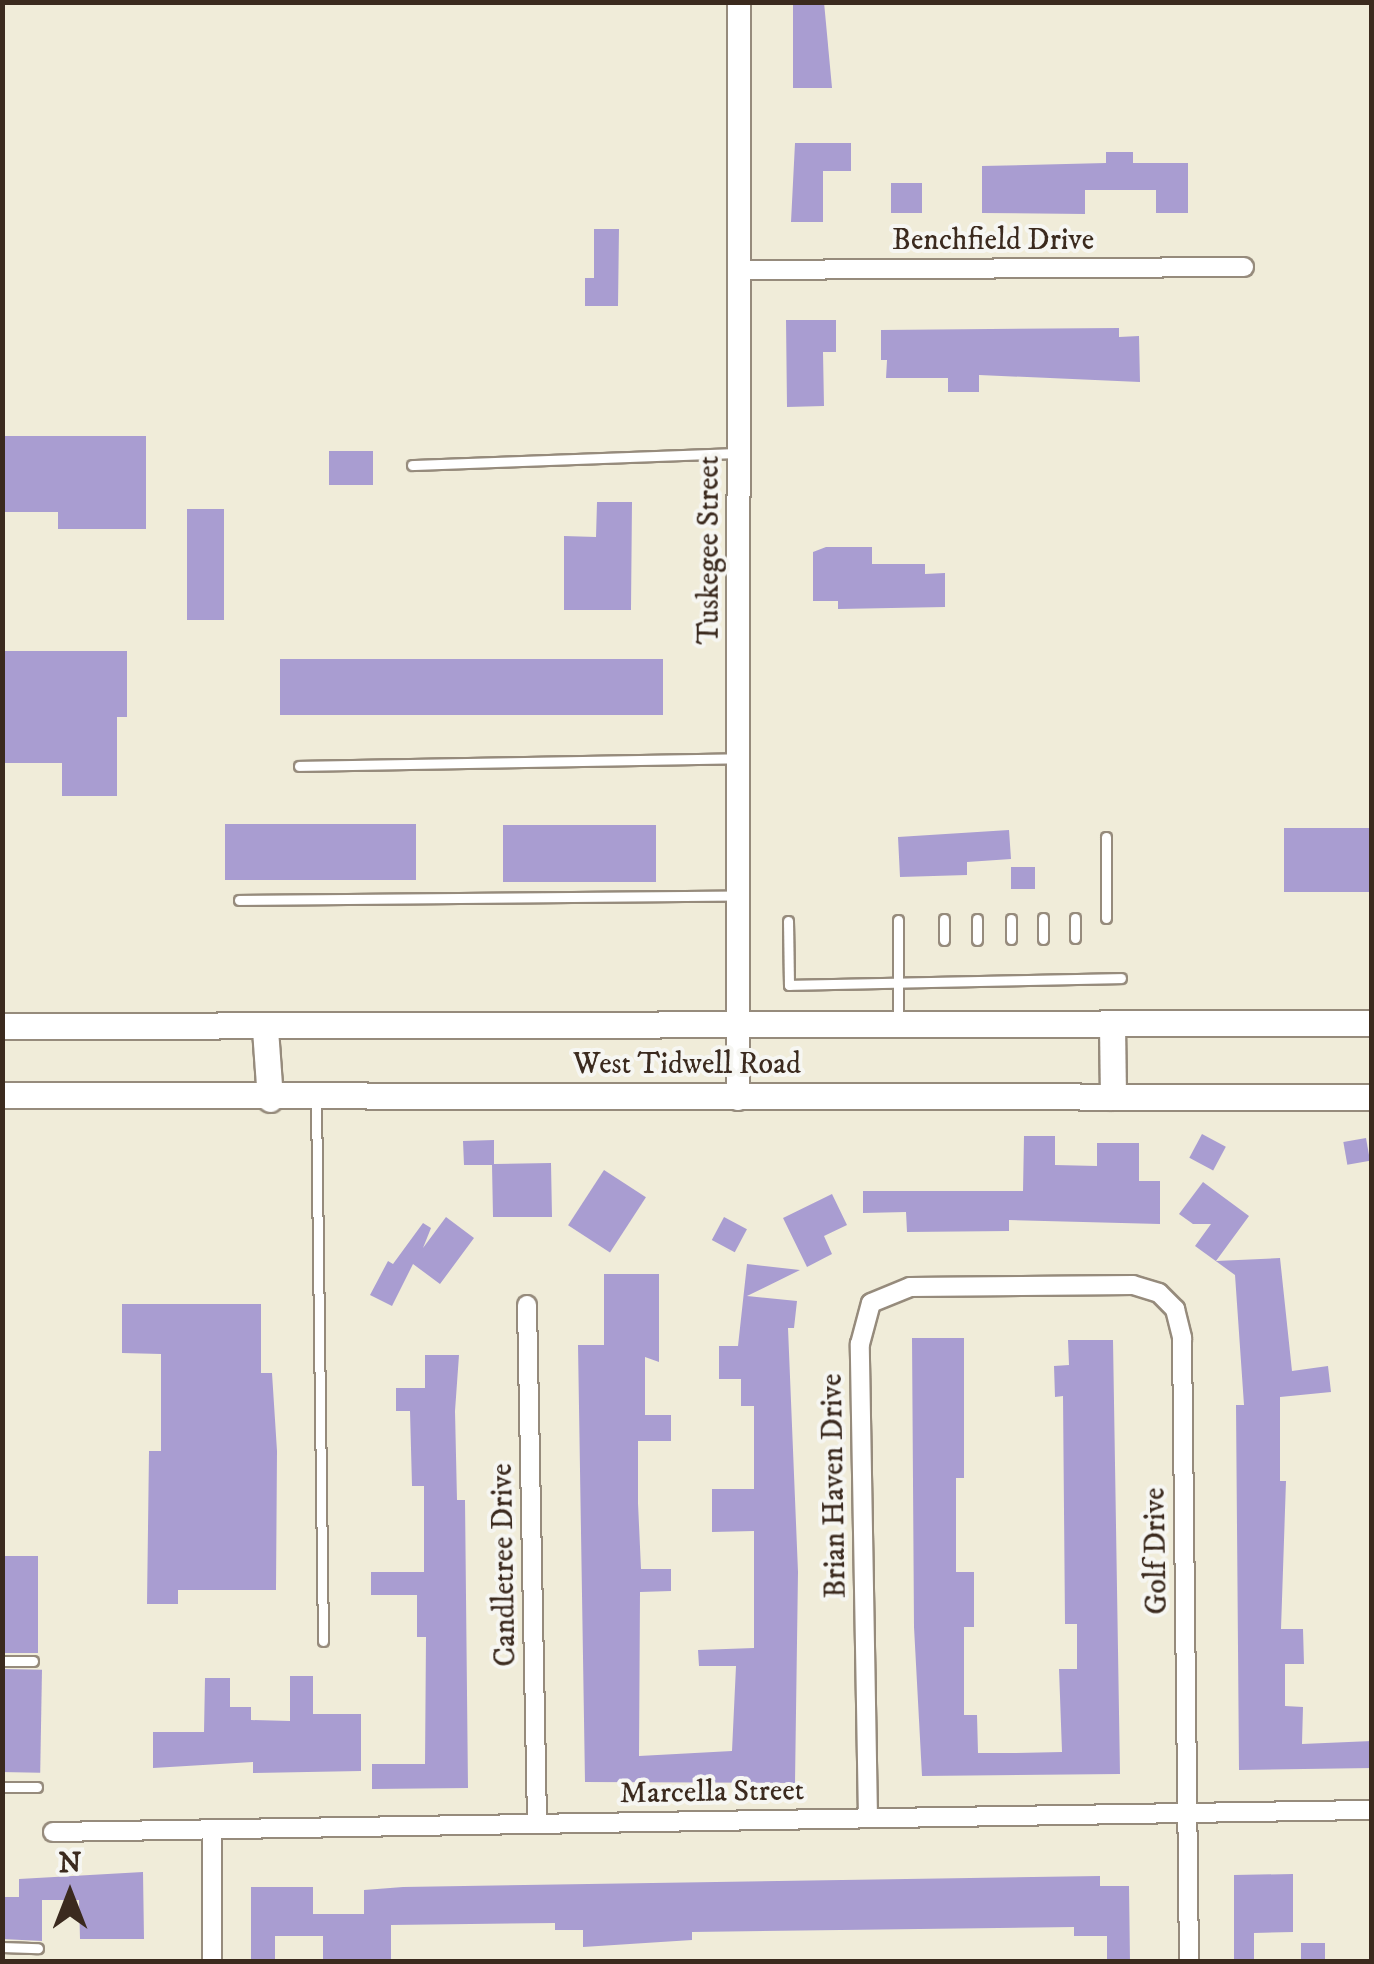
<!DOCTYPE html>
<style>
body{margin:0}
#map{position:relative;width:1374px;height:1964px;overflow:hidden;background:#f0ecd9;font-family:"IM FELL DW Pica",serif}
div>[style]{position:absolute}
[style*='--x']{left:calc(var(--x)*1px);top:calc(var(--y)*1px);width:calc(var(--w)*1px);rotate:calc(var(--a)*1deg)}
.building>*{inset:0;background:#a99dd1;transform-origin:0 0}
.roads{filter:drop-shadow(2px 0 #968b7c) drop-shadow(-2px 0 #968b7c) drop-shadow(0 2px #968b7c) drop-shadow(0 -2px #968b7c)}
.service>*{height:9px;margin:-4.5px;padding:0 4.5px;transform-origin:4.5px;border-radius:4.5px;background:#fff}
.minor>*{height:18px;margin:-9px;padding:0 9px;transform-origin:9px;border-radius:9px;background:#fff}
.tertiary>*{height:22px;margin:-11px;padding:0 11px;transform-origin:11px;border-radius:11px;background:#fff}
.secondary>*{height:25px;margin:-12.5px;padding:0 12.5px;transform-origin:12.5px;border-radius:12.5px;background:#fff}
span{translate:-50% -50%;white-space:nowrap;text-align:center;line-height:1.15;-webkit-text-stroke:8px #f6f6f2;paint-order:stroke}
.street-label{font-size:30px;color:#3b2a1e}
.frame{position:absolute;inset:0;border:5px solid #3b2a1e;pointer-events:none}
.north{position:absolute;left:20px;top:1844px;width:100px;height:100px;-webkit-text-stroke:8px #f6f6f2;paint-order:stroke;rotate:0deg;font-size:28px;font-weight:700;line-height:40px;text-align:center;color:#3b2a1e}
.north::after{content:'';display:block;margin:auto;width:35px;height:45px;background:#3b2a1e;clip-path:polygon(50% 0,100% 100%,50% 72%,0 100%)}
</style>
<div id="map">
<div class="building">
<div style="clip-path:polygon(793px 2px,824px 2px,832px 88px,793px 88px)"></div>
<div style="clip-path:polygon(795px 143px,851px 143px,851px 171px,823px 171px,823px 222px,791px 222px)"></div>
<div style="clip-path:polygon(1106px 152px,1133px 152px,1133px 163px,1188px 163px,1188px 213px,1156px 213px,1156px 190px,1085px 190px,1085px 214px,982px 213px,982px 166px,1106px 163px)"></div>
<div style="left:891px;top:183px;width:31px;height:30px"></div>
<div style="clip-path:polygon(594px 229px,619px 229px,618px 306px,585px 306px,585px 278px,594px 278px)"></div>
<div style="clip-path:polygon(786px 320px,836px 320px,836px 352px,823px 352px,824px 406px,787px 407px)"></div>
<div style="clip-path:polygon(1119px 328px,1119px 337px,1139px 336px,1140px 382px,979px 375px,979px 392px,948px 392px,948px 378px,886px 378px,887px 360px,881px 360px,881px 330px)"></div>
<div style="clip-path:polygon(2px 436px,146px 436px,146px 529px,58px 529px,58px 512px,2px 512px)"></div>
<div style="left:329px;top:451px;width:44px;height:34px"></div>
<div style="clip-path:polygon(597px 502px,632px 502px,631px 610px,564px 610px,564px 536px,596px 537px)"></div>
<div style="left:187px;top:509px;width:37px;height:111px"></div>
<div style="clip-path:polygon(826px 547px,872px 547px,872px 564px,925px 564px,925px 574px,945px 573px,945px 607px,838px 609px,838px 601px,813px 601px,813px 552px)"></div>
<div style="clip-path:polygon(2px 651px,127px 651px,127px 717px,117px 717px,117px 796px,62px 796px,62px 763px,2px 763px)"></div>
<div style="left:663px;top:659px;width:56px;height:383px;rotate:90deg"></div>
<div style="left:416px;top:824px;width:56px;height:191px;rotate:90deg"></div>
<div style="left:503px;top:825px;width:153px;height:57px"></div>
<div style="left:1284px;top:828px;width:88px;height:64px"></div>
<div style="clip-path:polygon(1009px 830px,1011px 859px,967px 862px,967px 875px,900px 877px,898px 837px)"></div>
<div style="left:1011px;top:867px;width:24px;height:22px"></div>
<div style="left:1202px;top:1134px;width:27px;height:27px;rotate:28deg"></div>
<div style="clip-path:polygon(1024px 1136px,1055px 1136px,1055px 1165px,1097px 1166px,1097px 1143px,1139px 1143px,1139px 1181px,1160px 1181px,1160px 1224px,1009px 1220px,1009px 1231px,907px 1232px,906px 1212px,863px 1213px,863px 1191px,1023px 1191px)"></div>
<div style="left:1366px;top:1138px;width:23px;height:23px;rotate:80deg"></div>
<div style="clip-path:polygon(494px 1140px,494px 1164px,551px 1163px,552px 1217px,493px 1217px,492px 1165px,464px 1165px,463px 1141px)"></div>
<div style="left:604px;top:1170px;width:50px;height:66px;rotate:33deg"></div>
<div style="clip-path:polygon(1203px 1182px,1249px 1216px,1216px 1261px,1280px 1258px,1292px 1371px,1328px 1366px,1331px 1392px,1280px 1397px,1280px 1481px,1286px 1481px,1281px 1629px,1303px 1629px,1304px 1664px,1285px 1664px,1285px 1706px,1303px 1707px,1302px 1744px,1372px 1741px,1372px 1768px,1239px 1770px,1236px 1405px,1244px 1405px,1235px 1275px,1195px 1246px,1211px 1224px,1193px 1224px,1179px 1214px)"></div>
<div style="clip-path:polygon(832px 1194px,847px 1225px,824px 1236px,832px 1254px,807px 1267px,783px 1218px)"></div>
<div style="clip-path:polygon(446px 1217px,474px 1238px,440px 1284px,413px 1264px,392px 1306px,370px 1295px,388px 1261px,393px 1264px,423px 1223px,431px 1228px,423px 1248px)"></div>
<div style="left:724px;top:1217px;width:26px;height:26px;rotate:28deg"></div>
<div style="clip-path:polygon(747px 1264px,800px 1270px,747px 1296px,797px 1301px,794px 1328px,788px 1328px,798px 1572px,795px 1783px,585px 1782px,578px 1345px,604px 1345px,604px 1274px,659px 1274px,659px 1362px,645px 1357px,645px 1415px,671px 1415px,671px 1441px,638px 1441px,638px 1503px,641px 1569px,671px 1569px,671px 1591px,640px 1592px,639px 1756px,732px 1751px,736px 1666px,699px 1666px,698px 1650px,754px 1648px,754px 1531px,712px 1532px,712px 1489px,754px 1489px,754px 1406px,741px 1406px,741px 1379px,719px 1379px,719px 1346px,738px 1346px)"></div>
<div style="clip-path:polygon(122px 1304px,261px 1304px,261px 1373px,272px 1373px,277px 1451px,276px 1590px,178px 1590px,178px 1604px,147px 1604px,149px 1451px,161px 1451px,161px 1354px,122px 1353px)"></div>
<div style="clip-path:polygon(912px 1338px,964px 1338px,964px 1478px,956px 1478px,956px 1572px,974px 1572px,974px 1627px,964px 1627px,964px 1715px,977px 1715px,978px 1753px,1014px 1753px,1062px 1752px,1059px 1669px,1077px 1669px,1077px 1624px,1065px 1624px,1063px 1396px,1055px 1397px,1054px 1366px,1069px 1365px,1068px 1340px,1113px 1340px,1120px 1774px,922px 1776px,914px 1627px)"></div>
<div style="clip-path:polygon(425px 1355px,459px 1355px,455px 1411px,457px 1500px,465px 1500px,468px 1788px,372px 1789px,372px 1764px,425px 1764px,426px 1637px,417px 1637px,417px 1595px,371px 1595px,371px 1572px,424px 1572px,424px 1486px,412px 1486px,410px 1411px,396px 1411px,396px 1388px,425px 1388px)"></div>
<div style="left:2px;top:1556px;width:36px;height:97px"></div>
<div style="left:2px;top:1669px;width:40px;height:103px;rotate:1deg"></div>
<div style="clip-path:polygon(290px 1676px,313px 1676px,313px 1714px,361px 1714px,361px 1771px,253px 1773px,253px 1762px,153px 1768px,153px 1732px,204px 1732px,205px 1678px,230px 1678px,230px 1707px,251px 1707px,251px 1720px,290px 1721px)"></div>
<div style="clip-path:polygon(143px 1872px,144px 1939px,80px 1939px,79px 1900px,42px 1900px,42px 1941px,2px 1939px,2px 1897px,19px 1897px,19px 1879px)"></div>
<div style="clip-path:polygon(1293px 1874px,1293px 1932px,1254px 1933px,1254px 1961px,1234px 1961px,1234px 1875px)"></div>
<div style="clip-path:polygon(1100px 1876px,1100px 1886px,1129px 1886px,1130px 1962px,1107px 1962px,1107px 1936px,1074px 1936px,1074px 1927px,692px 1932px,692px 1940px,583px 1947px,583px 1930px,555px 1930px,555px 1923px,391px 1925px,391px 1962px,323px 1962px,323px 1936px,275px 1936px,275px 1962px,251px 1962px,251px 1887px,313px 1887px,313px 1914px,364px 1914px,364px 1890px,403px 1887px)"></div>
<div style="left:1301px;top:1943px;width:24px;height:19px"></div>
</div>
<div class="roads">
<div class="service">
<div style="--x:412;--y:465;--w:327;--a:-2.1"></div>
<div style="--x:299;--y:766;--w:437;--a:-1"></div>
<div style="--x:1106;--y:837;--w:81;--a:90"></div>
<div style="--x:239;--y:900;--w:497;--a:-0.5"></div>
<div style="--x:1043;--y:918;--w:21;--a:90"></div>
<div style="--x:1075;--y:918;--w:20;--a:90"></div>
<div style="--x:944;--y:919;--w:21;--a:90"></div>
<div style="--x:977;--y:919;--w:21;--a:90"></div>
<div style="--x:1011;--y:919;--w:20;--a:90"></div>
<div style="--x:898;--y:920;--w:102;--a:90"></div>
<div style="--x:788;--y:921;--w:64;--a:89.1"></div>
<div style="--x:789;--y:985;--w:332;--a:-1.2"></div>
<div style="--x:316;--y:1099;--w:542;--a:89.26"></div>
<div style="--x:2;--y:1661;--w:31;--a:0"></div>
<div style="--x:2;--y:1787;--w:35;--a:0"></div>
<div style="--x:2;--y:1947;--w:36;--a:2"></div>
</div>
<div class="minor">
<div style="--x:742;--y:270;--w:502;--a:-0.34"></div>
<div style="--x:527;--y:1305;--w:518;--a:88.89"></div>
<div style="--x:868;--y:1818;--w:474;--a:-91"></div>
<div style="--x:860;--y:1344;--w:42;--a:-75"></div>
<div style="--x:871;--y:1303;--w:42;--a:-22.3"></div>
<div style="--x:910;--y:1287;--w:223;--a:-0.5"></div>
<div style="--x:1133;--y:1285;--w:27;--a:17"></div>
<div style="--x:1159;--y:1293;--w:23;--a:45"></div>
<div style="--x:1175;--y:1309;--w:30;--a:76"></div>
<div style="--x:1182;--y:1338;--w:624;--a:89.36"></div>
<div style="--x:53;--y:1832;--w:1319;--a:-0.96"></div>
<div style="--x:212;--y:1962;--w:132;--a:-90"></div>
</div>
<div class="tertiary">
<div style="--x:738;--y:1099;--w:1097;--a:-89.95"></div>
</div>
<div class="secondary">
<div style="--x:1112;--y:1025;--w:72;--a:89.2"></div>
<div style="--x:2;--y:1026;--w:1370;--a:-0.13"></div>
<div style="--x:265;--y:1029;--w:70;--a:85.9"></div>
<div style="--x:2;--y:1095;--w:1370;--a:0.08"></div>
</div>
</div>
<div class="street-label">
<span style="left:993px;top:241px">Benchfield Drive</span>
<span style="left:710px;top:550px;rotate:-90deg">Tuskegee Street</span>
<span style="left:687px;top:1065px">West Tidwell Road</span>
<span style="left:835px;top:1486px;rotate:-91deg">Brian Haven Drive</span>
<span style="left:1157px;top:1551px;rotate:-91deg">Golf Drive</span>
<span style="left:505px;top:1565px;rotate:-91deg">Candletree Drive</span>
<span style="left:712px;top:1793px;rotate:-1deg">Marcella Street</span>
</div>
<div class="frame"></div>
<div class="north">N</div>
</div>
